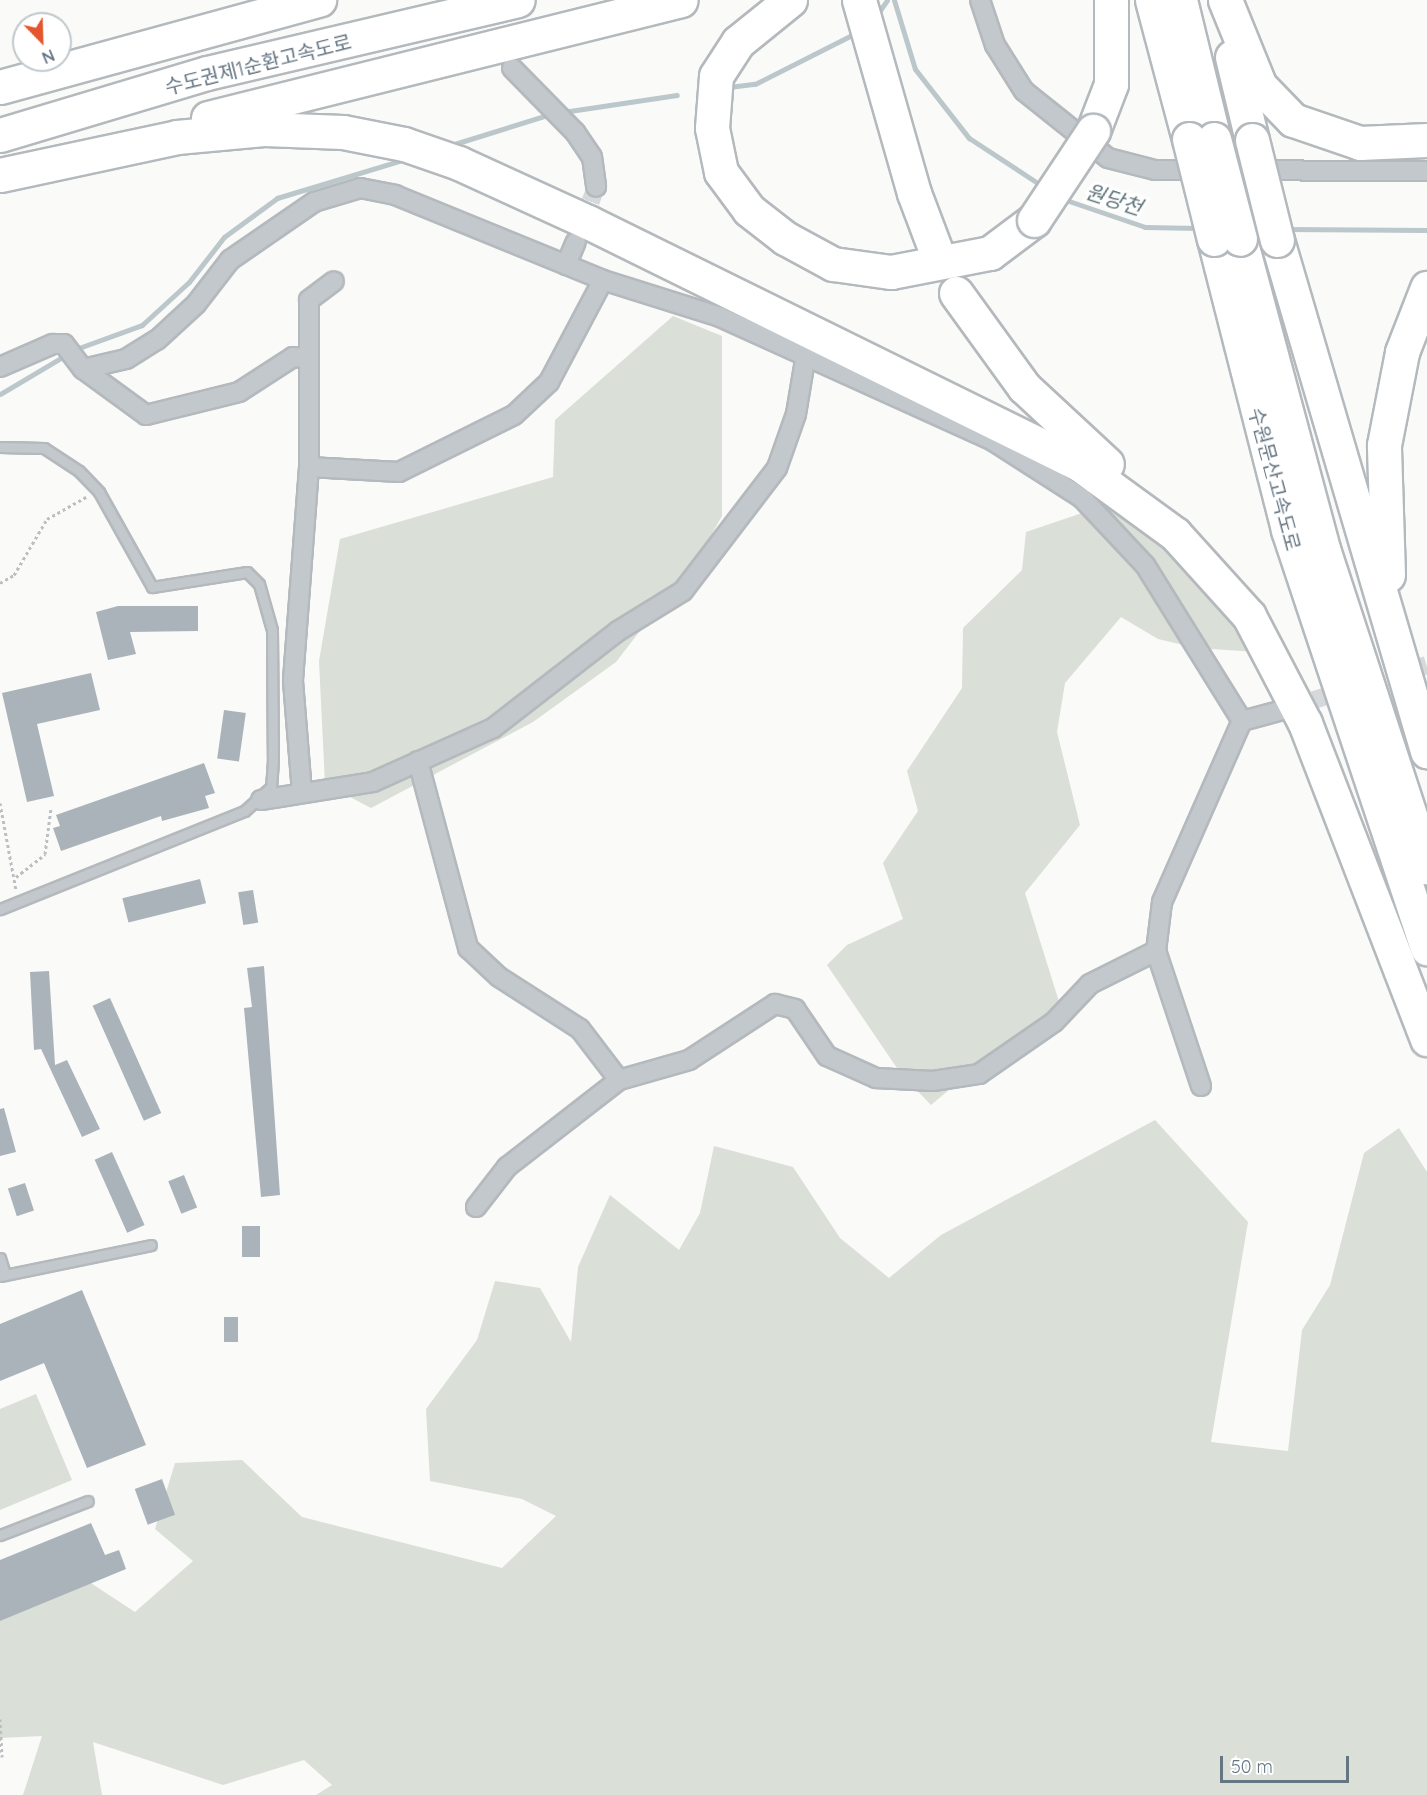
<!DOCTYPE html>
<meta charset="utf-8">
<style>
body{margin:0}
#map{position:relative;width:1427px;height:1795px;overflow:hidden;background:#fafaf8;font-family:Quicksand,"Noto Sans KR",sans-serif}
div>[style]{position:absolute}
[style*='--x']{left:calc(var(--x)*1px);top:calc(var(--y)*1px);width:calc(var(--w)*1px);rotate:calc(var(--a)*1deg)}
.green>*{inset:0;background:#dadfd7}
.stream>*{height:5px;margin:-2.5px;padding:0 2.5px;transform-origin:2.5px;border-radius:2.5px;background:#bbc7cb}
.building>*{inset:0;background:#aab3b9;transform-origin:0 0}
.street-tunnel>*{height:18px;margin-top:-9px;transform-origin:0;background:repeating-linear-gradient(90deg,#d5d9db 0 18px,transparent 0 27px)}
.path>*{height:3px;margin-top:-1.5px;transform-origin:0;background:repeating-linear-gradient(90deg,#bbbfc2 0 3px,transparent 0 6px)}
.roads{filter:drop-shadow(2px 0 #b4b9bd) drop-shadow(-2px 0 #b4b9bd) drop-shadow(0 2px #b4b9bd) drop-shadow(0 -2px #b4b9bd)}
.lane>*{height:9px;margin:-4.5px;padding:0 4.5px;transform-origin:4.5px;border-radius:4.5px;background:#c3c8cc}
.street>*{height:18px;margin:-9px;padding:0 9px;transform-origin:9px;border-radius:9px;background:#c3c8cc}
.highway>*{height:33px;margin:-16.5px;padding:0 16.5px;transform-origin:16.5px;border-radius:16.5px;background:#fff}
.bridges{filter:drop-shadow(2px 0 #b4b9bd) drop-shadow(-2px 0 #b4b9bd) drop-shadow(0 2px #b4b9bd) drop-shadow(0 -2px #b4b9bd)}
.highway-bridge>*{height:33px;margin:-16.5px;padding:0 16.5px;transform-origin:16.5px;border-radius:16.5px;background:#fff}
span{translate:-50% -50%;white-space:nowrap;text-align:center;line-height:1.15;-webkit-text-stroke:6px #fff;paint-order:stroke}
.street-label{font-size:20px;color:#657683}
.water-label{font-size:21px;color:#60757c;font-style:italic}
.north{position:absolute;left:12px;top:12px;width:60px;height:60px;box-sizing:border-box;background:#fff;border:2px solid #c1c8cd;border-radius:50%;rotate:157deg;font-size:16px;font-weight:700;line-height:24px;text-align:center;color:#657683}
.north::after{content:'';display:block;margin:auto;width:21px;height:27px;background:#e4572e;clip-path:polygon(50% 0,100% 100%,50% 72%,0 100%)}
.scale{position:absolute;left:1220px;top:1756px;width:129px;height:27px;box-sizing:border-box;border:3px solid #657683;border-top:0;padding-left:8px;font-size:18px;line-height:21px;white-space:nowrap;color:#657683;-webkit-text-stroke:4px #fff;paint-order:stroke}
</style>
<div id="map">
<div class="green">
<div style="clip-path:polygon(673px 316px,722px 336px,722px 516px,704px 548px,616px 662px,533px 722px,371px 808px,325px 784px,319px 661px,340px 539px,553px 477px,555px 420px)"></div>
<div style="clip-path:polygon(1130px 509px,1273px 653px,1196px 648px,1158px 639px,1121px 617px,1065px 683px,1057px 732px,1080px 825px,1025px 893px,1061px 1008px,994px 1052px,931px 1105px,901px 1074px,827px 965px,847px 945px,903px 919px,883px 863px,918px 811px,907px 771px,962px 688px,963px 628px,1022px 570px,1026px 532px,1085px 512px)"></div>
<div style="clip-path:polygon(1155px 1120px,1248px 1222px,1211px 1442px,1288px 1451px,1302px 1330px,1330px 1285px,1364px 1153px,1399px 1128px,1427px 1172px,1427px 1795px,316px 1795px,332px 1785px,304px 1760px,223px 1785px,93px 1742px,102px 1795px,23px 1795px,42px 1736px,0 1738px,0 1566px,80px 1576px,135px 1612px,193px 1561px,155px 1529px,175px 1463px,242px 1460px,302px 1517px,502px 1568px,556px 1516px,522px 1499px,430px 1481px,426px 1409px,477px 1340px,495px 1281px,540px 1288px,571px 1342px,578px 1267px,610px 1195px,679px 1250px,700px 1213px,714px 1146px,793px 1167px,840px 1238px,889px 1278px,941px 1235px)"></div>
<div style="clip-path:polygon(36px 1394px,72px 1480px,0 1510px,0 1409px)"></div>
</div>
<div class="stream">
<div style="--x:894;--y:0;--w:72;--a:73.1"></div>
<div style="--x:915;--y:69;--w:88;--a:52"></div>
<div style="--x:969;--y:138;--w:87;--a:33.3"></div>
<div style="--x:876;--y:16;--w:19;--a:-55"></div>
<div style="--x:729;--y:87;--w:26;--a:-7"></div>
<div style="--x:755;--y:84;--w:113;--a:-26.8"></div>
<div style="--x:563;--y:112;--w:115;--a:-8.5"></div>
<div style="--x:448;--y:146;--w:108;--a:-17.3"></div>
<div style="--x:1060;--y:198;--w:90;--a:18.8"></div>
<div style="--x:1145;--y:227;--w:54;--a:1.1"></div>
<div style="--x:1286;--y:229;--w:141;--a:0.4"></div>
<div style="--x:0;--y:394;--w:88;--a:-30.6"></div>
<div style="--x:76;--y:349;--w:70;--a:-20"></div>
<div style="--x:142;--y:325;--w:64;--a:-42.5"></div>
<div style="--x:189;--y:282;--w:57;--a:-52.1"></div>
<div style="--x:224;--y:237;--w:66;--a:-36.3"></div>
<div style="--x:277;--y:198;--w:134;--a:-16.9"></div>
</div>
<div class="building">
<div style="clip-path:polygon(118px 606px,198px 606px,198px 631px,130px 632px,136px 654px,108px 660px,96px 612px)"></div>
<div style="clip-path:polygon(91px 673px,100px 710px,37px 724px,54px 796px,27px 802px,2px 693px)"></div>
<div style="left:224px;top:710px;width:22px;height:49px;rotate:8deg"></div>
<div style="clip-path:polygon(204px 763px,215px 793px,205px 796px,209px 808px,162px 821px,161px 816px,61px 851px,53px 828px,60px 826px,56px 815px)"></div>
<div style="left:200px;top:879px;width:25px;height:80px;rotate:76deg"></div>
<div style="left:253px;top:890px;width:33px;height:15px;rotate:81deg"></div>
<div style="clip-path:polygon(264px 966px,280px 1195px,261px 1197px,244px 1008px,252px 1007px,247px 968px)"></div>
<div style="clip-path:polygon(49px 971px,55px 1065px,67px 1060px,100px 1129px,82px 1137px,41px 1049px,34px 1050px,30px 972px)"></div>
<div style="left:110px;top:998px;width:126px;height:19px;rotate:66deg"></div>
<div style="clip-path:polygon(4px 1108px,16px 1152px,0 1156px,0 1109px)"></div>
<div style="left:112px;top:1152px;width:80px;height:19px;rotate:66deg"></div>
<div style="left:184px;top:1175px;width:35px;height:17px;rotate:68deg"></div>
<div style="left:25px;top:1183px;width:29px;height:18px;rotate:72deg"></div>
<div style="left:242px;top:1226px;width:18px;height:31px"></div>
<div style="clip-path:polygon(82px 1290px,146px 1445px,87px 1468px,44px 1363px,0 1381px,0 1324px)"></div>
<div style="left:224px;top:1317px;width:14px;height:25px"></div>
<div style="left:162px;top:1479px;width:38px;height:29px;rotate:70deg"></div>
<div style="clip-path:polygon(91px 1523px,105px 1555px,119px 1550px,126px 1569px,0 1621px,0 1560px)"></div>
</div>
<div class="street-tunnel">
<div style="--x:581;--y:227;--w:43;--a:-69.4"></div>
<div style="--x:1288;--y:708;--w:145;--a:-17.2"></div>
</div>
<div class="path">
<div style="--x:0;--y:583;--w:16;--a:-30"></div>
<div style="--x:14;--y:575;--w:65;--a:-59.5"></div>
<div style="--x:47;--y:519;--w:45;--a:-29.4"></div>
<div style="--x:0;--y:803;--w:88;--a:79.6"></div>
<div style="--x:16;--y:877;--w:37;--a:-38"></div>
<div style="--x:45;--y:854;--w:46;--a:-82.6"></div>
<div style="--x:0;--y:1719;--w:38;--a:87"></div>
</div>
<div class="roads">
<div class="lane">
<div style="--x:0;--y:447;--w:44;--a:1.3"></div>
<div style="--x:44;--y:448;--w:42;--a:33.3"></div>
<div style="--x:79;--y:471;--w:29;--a:46"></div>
<div style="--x:99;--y:492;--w:109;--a:60.8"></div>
<div style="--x:152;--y:587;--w:96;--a:-9"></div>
<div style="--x:247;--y:572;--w:17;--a:45"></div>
<div style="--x:259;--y:584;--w:48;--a:74.2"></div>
<div style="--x:272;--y:630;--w:130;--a:89.6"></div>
<div style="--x:273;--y:760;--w:27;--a:94"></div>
<div style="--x:271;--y:787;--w:36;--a:138"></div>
<div style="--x:244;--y:811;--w:263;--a:158.1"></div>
<div style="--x:0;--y:1258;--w:17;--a:73"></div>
<div style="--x:0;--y:1276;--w:154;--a:-11.6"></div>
<div style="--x:0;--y:1535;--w:94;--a:-21.1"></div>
</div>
<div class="street">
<div style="--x:980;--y:0;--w:47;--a:71.6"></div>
<div style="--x:995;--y:45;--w:54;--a:57.8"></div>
<div style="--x:1024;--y:91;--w:107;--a:38.6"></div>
<div style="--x:1108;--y:158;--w:49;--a:14.3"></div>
<div style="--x:1155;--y:170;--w:272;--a:0.2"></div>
<div style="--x:512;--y:68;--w:90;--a:45.5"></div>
<div style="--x:575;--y:132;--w:30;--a:56"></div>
<div style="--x:592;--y:157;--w:30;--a:82"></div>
<div style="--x:566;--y:265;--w:25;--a:-67"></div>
<div style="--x:0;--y:367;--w:58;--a:-23.5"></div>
<div style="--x:53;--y:344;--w:11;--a:0"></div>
<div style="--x:64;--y:344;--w:31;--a:53"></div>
<div style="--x:83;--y:369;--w:78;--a:36.1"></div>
<div style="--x:146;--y:415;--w:96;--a:-13.9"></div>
<div style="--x:239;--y:392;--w:64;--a:-32.9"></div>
<div style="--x:293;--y:357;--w:13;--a:4"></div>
<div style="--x:83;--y:369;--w:44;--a:-13.1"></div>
<div style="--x:126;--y:359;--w:36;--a:-32"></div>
<div style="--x:157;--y:340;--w:53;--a:-42.7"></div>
<div style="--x:196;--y:304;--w:56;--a:-52.3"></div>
<div style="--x:230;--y:260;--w:102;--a:-34.6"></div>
<div style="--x:314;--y:202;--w:48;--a:-16.9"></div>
<div style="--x:360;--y:188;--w:36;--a:11"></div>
<div style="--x:395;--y:195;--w:225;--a:22.2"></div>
<div style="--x:603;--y:280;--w:123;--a:17.5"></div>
<div style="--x:720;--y:317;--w:300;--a:24.4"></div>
<div style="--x:993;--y:441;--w:106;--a:32.6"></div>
<div style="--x:1082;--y:498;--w:92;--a:46.8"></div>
<div style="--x:1145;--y:565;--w:184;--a:58.1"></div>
<div style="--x:1242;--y:721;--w:42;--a:-15"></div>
<div style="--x:309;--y:467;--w:90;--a:3.2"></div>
<div style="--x:399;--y:472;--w:128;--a:-26.4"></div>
<div style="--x:514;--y:415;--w:48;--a:-43.3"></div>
<div style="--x:549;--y:382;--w:115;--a:-62.1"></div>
<div style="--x:418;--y:761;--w:194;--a:75"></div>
<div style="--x:468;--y:948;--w:42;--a:43.1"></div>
<div style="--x:499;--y:977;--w:96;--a:32.7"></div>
<div style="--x:580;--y:1029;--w:64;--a:52.6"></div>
<div style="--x:302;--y:793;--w:113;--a:-94.6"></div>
<div style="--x:293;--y:680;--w:214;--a:-85.7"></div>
<div style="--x:309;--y:467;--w:167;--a:-90"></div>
<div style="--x:309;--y:300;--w:31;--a:-37"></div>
<div style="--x:261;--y:800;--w:113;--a:-9.1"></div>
<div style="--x:373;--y:782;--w:132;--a:-24.2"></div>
<div style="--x:493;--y:728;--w:158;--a:-37.8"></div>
<div style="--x:618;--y:631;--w:76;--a:-31.6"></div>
<div style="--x:683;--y:591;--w:155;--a:-52.6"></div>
<div style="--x:777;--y:468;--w:57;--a:-70.6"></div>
<div style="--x:796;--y:414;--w:61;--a:-80.5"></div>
<div style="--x:1201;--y:1086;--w:142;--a:-108.4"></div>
<div style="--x:1156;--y:951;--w:49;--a:-83"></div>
<div style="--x:1162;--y:902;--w:198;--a:-66.2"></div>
<div style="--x:476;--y:1207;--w:51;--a:-52.2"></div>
<div style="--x:507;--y:1167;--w:142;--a:-37.8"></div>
<div style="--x:619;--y:1080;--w:73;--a:-15.9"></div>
<div style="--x:689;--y:1060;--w:103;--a:-33.1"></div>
<div style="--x:775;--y:1004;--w:21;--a:14"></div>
<div style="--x:795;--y:1009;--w:57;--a:55.8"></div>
<div style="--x:827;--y:1056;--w:54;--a:24.2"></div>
<div style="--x:876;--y:1078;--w:57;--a:3"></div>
<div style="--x:933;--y:1081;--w:47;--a:-8.7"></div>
<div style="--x:979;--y:1074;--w:91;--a:-34.7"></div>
<div style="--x:1054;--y:1022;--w:52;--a:-46.5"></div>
<div style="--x:1090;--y:984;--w:74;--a:-26.6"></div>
</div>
<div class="highway">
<div style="--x:790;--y:0;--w:67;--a:141.1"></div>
<div style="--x:738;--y:42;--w:40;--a:122.9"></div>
<div style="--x:716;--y:76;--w:52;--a:94.4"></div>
<div style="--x:712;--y:128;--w:45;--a:78.4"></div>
<div style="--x:721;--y:172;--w:47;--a:53.6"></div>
<div style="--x:749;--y:210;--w:46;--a:37.9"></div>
<div style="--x:785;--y:238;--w:55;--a:28.4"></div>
<div style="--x:833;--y:264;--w:59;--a:7.9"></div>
<div style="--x:891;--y:272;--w:101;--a:-10.9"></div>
<div style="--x:990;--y:253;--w:55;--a:-36.9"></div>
<div style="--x:859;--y:0;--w:201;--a:74.1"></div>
<div style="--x:914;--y:193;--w:65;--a:69.3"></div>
<div style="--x:1152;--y:0;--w:144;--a:75.1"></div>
<div style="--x:1180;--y:0;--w:143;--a:76.3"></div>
<div style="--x:1225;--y:0;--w:93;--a:67.9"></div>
<div style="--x:1260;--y:86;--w:47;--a:45.9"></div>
<div style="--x:1293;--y:120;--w:71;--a:18.9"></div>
<div style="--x:1360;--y:143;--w:67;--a:-2.6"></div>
<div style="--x:1232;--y:57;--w:85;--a:76.5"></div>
<div style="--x:0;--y:87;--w:331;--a:-15.3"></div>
<div style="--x:208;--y:118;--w:487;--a:-14"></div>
<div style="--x:1093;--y:131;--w:50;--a:-69"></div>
<div style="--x:1111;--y:84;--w:84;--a:-90"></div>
<div style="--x:0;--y:135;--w:216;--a:-16.7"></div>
<div style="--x:207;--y:73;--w:319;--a:-13.2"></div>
<div style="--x:0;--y:175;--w:181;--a:-12.1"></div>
<div style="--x:177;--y:137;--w:87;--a:-5.3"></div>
<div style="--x:264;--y:129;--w:79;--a:2.2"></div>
<div style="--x:343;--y:132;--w:62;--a:11.1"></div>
<div style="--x:404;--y:144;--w:58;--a:19.1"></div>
<div style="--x:459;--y:163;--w:142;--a:24.6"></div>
<div style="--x:588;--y:222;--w:547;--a:26.24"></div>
<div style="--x:1079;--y:464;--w:119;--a:36.1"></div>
<div style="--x:1175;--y:534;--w:110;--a:47.9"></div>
<div style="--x:1249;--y:616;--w:121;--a:62.4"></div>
<div style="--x:1305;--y:723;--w:339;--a:68.9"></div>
<div style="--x:1214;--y:239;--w:300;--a:75.7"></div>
<div style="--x:1288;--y:530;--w:441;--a:71.6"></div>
<div style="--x:1240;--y:239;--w:321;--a:75"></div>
<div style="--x:1323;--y:549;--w:335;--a:71.9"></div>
<div style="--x:1277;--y:240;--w:533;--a:73.64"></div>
<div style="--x:956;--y:293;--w:116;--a:54.1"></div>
<div style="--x:1024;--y:387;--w:113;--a:42.9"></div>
<div style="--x:1388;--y:575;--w:130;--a:-91.8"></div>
<div style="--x:1384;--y:445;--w:95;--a:-79"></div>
<div style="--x:1402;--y:352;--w:69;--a:-68.7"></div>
</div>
</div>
<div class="bridges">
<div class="highway-bridge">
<div style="--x:1189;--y:139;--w:103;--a:76"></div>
<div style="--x:1214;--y:139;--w:103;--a:75.4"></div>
<div style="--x:1252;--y:140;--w:103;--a:76"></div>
<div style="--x:1034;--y:220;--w:107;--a:-56.5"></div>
</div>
</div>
<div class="street-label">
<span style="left:258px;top:64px;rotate:-14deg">수도권제1순환고속도로</span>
<span style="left:1275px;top:479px;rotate:75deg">수원문산고속도로</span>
</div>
<div class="water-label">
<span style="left:1114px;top:199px;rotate:18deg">원당천</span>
</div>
<div class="north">N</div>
<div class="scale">50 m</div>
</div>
